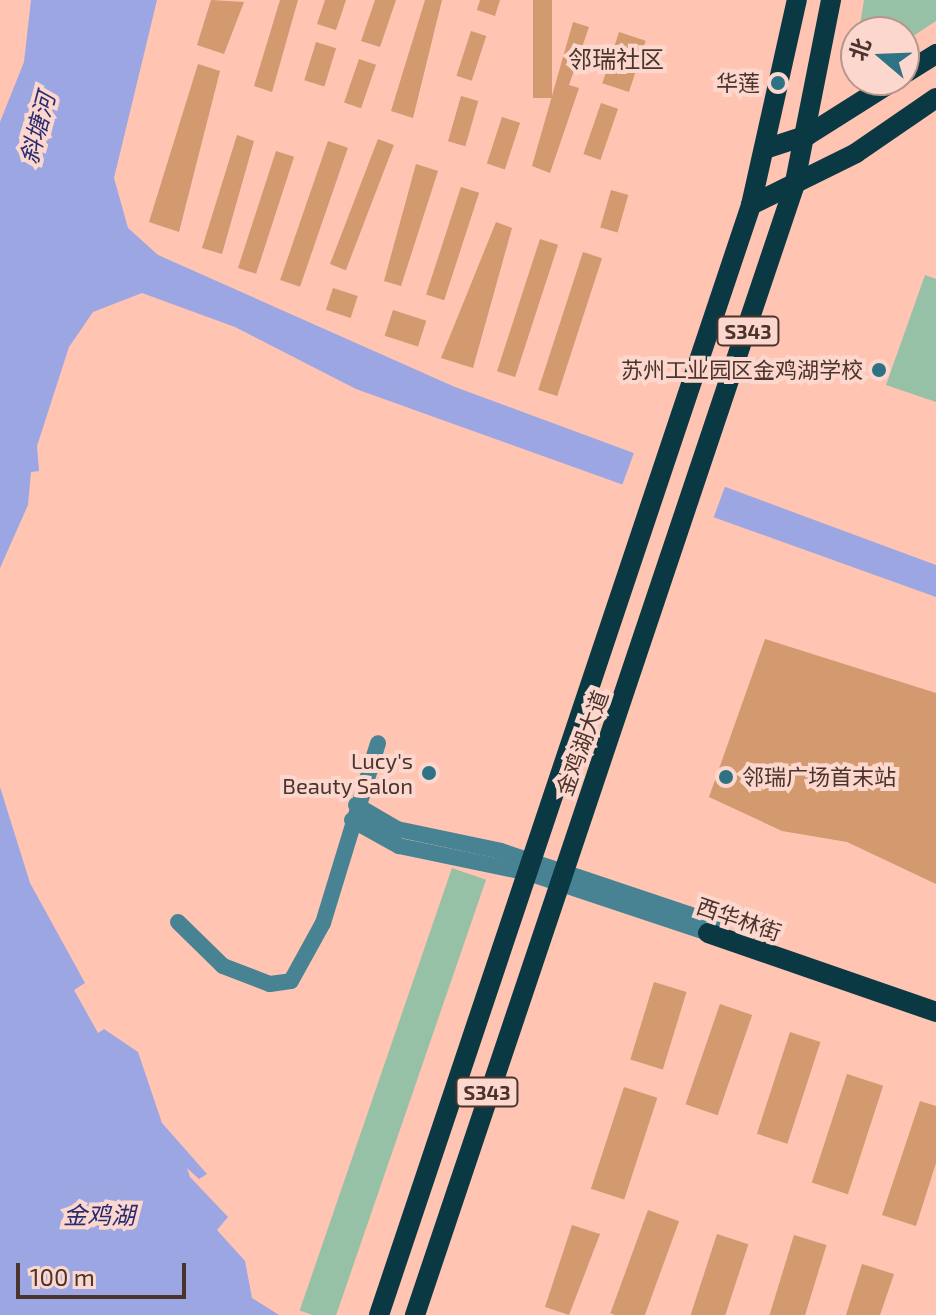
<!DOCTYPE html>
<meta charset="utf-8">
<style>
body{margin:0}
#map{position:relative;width:936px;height:1315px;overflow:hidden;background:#ffc4b2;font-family:"Exo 2","Noto Sans SC",sans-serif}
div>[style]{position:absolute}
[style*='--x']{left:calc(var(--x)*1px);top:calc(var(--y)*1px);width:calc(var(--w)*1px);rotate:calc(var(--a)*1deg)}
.green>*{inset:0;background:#97c1a6;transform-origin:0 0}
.water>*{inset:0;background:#9ba6e3}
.pier>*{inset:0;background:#ffc4b2;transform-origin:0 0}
.building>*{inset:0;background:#d3996f;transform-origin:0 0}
.minor>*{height:16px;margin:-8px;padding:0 8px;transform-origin:8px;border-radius:8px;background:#478393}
.major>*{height:20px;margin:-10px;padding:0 10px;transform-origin:10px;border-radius:10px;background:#0a3843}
.dots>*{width:22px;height:22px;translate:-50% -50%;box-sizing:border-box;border:4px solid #fcd7cd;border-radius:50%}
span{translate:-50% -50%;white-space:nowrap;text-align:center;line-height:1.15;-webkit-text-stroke:8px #fcd7cd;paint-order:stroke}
.shield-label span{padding:2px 6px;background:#fcd7cd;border:2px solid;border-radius:6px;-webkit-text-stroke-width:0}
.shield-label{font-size:20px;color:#4b342d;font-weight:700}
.poi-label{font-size:22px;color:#4b342d}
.right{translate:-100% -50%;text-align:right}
.left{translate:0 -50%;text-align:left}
.street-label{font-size:22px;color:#4b342d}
.neighbourhood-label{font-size:24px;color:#4b342d}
.water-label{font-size:24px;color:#2a2c73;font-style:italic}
.north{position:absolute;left:840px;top:16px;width:80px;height:80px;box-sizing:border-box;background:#fcd7cd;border:2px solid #b5968d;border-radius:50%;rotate:289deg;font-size:22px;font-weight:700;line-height:32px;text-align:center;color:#4b342d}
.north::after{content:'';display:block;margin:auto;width:28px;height:36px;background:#2e7283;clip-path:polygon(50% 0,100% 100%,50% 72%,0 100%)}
.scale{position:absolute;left:16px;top:1263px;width:170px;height:36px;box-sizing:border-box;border:4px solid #4b342d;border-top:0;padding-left:10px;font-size:24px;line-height:28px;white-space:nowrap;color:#4b342d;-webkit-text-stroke:6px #fcd7cd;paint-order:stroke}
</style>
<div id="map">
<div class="green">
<div style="clip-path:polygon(864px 0,936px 0,936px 21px,904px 42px,904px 32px,859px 32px)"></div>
<div style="clip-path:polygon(925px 275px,936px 279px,936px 402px,886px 385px)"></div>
<div style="left:452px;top:868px;width:36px;height:468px;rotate:19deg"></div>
</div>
<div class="water">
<div style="clip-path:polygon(31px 0,157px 0,114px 178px,128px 228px,158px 255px,455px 387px,936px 565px,936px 597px,356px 389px,235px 327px,142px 293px,93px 312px,69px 347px,37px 446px,39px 471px,31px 472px,28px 505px,0 568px,0 122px,24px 62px)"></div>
<div style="clip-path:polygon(0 787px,30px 883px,85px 983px,74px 990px,98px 1033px,104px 1029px,138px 1052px,162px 1123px,207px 1174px,199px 1179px,187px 1168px,190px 1177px,228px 1217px,217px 1230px,245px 1261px,252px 1298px,279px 1315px,0 1315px)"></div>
</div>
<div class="pier">
<div style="left:635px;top:450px;width:97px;height:40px;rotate:20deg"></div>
</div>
<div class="building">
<div style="clip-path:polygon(211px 0,244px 2px,224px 54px,197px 45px)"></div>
<div style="clip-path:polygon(280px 0,298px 0,272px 92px,254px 86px)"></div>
<div style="clip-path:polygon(325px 0,346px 0,336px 30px,317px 24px)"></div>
<div style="clip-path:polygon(375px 0,396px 0,380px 47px,361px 41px)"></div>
<div style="clip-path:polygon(425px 0,442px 0,413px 118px,391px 111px)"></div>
<div style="clip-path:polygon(480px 0,500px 0,495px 16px,477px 10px)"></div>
<div style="left:533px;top:0;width:19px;height:98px"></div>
<div style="clip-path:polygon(573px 22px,589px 27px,569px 85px,579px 88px,550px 173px,532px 166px)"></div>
<div style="left:471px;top:31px;width:16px;height:47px;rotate:18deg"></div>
<div style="left:619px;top:32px;width:28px;height:54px;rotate:18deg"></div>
<div style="left:316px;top:42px;width:21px;height:40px;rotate:17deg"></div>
<div style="left:359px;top:59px;width:18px;height:46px;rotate:19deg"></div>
<div style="clip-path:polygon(198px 64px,220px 71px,179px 232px,149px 222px)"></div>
<div style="left:461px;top:96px;width:18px;height:47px;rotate:16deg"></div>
<div style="left:601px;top:103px;width:18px;height:54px;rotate:19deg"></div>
<div style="left:502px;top:117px;width:19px;height:49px;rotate:18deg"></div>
<div style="clip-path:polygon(237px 135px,254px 141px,222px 254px,202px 248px)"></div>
<div style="left:378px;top:139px;width:17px;height:134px;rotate:21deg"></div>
<div style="left:328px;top:141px;width:21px;height:147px;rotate:19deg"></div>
<div style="left:276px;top:151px;width:19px;height:123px;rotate:18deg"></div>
<div style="clip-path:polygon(416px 164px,438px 171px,401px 286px,384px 281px)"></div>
<div style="left:461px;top:187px;width:19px;height:113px;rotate:18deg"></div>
<div style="left:611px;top:190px;width:18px;height:39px;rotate:16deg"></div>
<div style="clip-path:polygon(496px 222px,512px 228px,473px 368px,441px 358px)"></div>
<div style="left:540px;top:239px;width:19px;height:139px;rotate:18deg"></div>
<div style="left:583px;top:252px;width:20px;height:145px;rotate:18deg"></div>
<div style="left:333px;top:288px;width:26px;height:23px;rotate:18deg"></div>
<div style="left:393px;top:310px;width:35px;height:27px;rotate:18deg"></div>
<div style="clip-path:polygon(765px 639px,936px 693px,936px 884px,847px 842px,782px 831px,709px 797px)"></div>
<div style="left:654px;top:982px;width:34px;height:81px;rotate:17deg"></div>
<div style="left:720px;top:1004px;width:34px;height:106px;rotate:19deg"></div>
<div style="left:790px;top:1032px;width:32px;height:107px;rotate:18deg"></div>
<div style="left:847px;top:1074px;width:38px;height:114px;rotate:18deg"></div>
<div style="left:624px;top:1087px;width:35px;height:107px;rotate:18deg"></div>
<div style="clip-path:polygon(920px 1101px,936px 1106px,936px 1163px,916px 1226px,882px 1215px)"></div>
<div style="left:648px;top:1210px;width:33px;height:110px;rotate:20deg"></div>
<div style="clip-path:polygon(572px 1225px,600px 1234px,569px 1315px,545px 1307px)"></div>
<div style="left:717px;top:1234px;width:33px;height:85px;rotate:18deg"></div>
<div style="left:794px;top:1235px;width:34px;height:84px;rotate:17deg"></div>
<div style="clip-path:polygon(862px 1264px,894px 1274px,880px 1315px,846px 1315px)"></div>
</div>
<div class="minor">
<div style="--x:356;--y:805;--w:48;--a:30.3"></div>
<div style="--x:397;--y:829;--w:106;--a:11.9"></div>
<div style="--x:501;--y:851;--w:223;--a:18.6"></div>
<div style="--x:352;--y:820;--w:54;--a:29"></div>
<div style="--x:399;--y:846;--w:129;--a:11.7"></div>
<div style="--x:525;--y:872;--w:193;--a:18.4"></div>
<div style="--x:178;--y:922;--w:63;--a:44.4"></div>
<div style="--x:223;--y:966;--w:50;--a:21"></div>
<div style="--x:270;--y:984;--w:21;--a:-8"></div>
<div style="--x:291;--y:981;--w:66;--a:-61.1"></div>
<div style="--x:323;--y:923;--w:188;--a:-73"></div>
</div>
<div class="major">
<div style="--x:904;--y:74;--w:38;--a:-32"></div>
<div style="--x:768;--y:148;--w:42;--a:-18"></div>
<div style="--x:808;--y:135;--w:103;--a:-32.3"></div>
<div style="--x:751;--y:205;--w:117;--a:-26.3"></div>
<div style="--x:856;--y:153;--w:97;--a:-34.5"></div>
<div style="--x:708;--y:933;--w:241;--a:19.1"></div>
<div style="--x:379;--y:1315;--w:1171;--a:-71.47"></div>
<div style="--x:751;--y:205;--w:210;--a:-77.4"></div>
<div style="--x:415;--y:1315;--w:1190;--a:-71.43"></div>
<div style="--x:794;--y:187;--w:191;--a:-78.8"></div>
</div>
<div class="dots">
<div style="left:778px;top:83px;background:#2e7283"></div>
<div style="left:879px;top:370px;background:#2e7283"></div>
<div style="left:429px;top:773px;background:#2e7283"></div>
<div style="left:726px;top:777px;background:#2e7283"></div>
</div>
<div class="shield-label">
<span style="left:748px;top:331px">S343</span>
<span style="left:487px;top:1092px">S343</span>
</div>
<div class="poi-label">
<span class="right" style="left:760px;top:83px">华莲</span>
<span class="right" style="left:863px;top:370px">苏州工业园区金鸡湖学校</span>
<span class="right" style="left:413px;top:773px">Lucy's<br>Beauty Salon</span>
<span class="left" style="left:742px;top:777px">邻瑞广场首末站</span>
</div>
<div class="street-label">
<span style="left:582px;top:743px;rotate:-70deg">金鸡湖大道</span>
<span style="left:739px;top:919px;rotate:19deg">西华林街</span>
</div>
<div class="neighbourhood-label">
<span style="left:616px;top:59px">邻瑞社区</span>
</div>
<div class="water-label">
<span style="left:37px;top:128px;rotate:-75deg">斜塘河</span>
<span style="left:99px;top:1215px">金鸡湖</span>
</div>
<div class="north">北</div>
<div class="scale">100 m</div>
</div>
